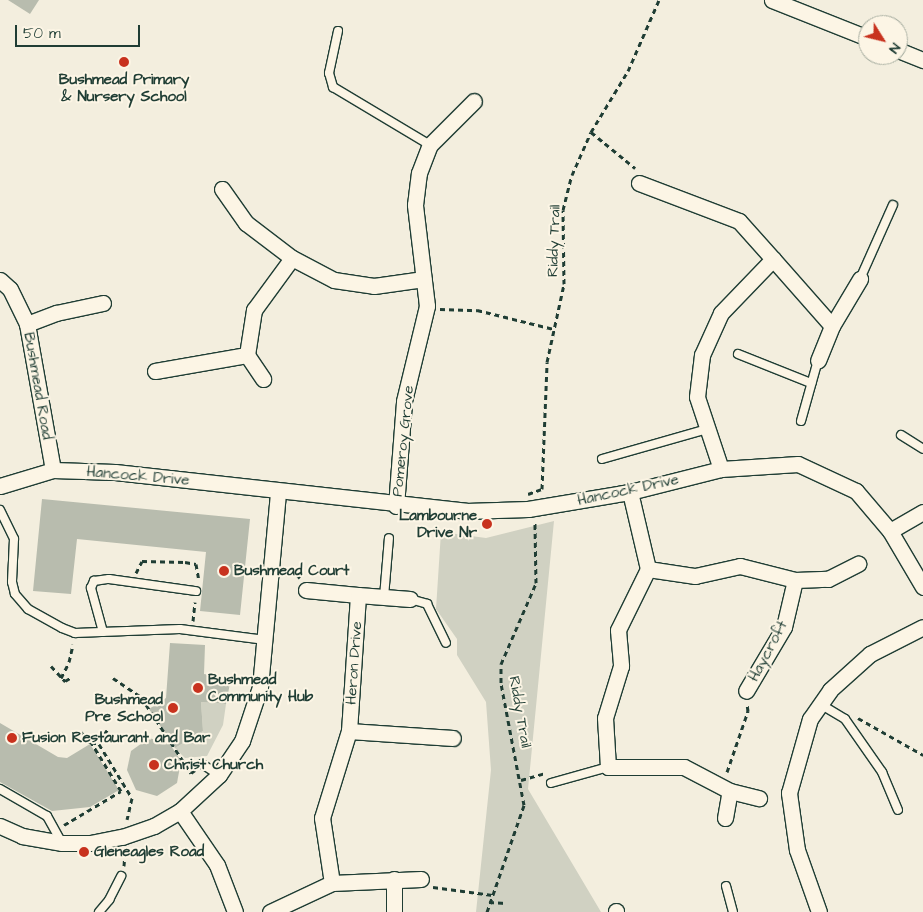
<!DOCTYPE html>
<style>
body{margin:0}
#map{position:relative;width:923px;height:912px;overflow:hidden;background:#f3eede;font-family:"Architects Daughter",sans-serif}
div>[style]{position:absolute}
[style*='--x']{left:calc(var(--x)*1px);top:calc(var(--y)*1px);width:calc(var(--w)*1px);rotate:calc(var(--a)*1deg)}
.green>*{inset:0;background:#d0d1c2}
.building>*{inset:0;background:#b8bcae}
.path>*{height:3px;margin-top:-1.5px;transform-origin:0;background:repeating-linear-gradient(90deg,#1f3d34 0 5px,transparent 0 9px)}
.roads{filter:drop-shadow(1px 0 #1f3d34) drop-shadow(-1px 0 #1f3d34) drop-shadow(0 1px #1f3d34) drop-shadow(0 -1px #1f3d34)}
.lane>*{height:8px;margin:-4px;padding:0 4px;transform-origin:4px;border-radius:4px;background:#fcf5e5}
.street>*{height:15px;margin:-7.5px;padding:0 7.5px;transform-origin:7.5px;border-radius:7.5px;background:#fcf5e5}
.dots>*{width:14px;height:14px;translate:-50% -50%;box-sizing:border-box;border:2px solid #fcf5e5;border-radius:50%}
span{translate:-50% -50%;white-space:nowrap;text-align:center;line-height:1.15;-webkit-text-stroke:4px #fcf5e5;paint-order:stroke}
.poi-label{font-size:15px;color:#1f3d34;font-weight:700}
.right{translate:-100% -50%;text-align:right}
.left{translate:0 -50%;text-align:left}
.street-label{font-size:15px;color:#1f3d34}
.north{position:absolute;left:858px;top:15px;width:50px;height:50px;box-sizing:border-box;background:#fcf5e5;border:1px solid #a4ab9e;border-radius:50%;rotate:126deg;font-size:14px;font-weight:700;line-height:20px;text-align:center;color:#1f3d34}
.north::after{content:'';display:block;margin:auto;width:18px;height:22px;background:#c8321e;clip-path:polygon(50% 0,100% 100%,50% 72%,0 100%)}
.scale{position:absolute;left:15px;top:25px;width:125px;height:22px;box-sizing:border-box;border:2px solid #1f3d34;border-top:0;padding-left:6px;font-size:15px;line-height:18px;white-space:nowrap;color:#1f3d34;-webkit-text-stroke:4px #fcf5e5;paint-order:stroke}
</style>
<div id="map">
<div class="green">
<div style="clip-path:polygon(554px 521px,528px 789px,601px 912px,476px 912px,491px 770px,486px 702px,457px 655px,457px 639px,436px 609px,441px 532px,486px 538px)"></div>
<div style="clip-path:polygon(201px 702px,226px 704px,223px 725px,207px 756px,185px 758px,175px 748px,203px 731px)"></div>
</div>
<div class="building">
<div style="clip-path:polygon(8px 0,39px 0,30px 14px)"></div>
<div style="clip-path:polygon(42px 499px,250px 519px,240px 615px,200px 611px,206px 552px,77px 539px,71px 594px,33px 591px)"></div>
<div style="clip-path:polygon(170px 643px,205px 645px,204px 674px,231px 678px,226px 704px,201px 702px,203px 731px,175px 748px,149px 709px,166px 698px)"></div>
<div style="clip-path:polygon(0 723px,58px 757px,67px 758px,90px 744px,119px 790px,90px 807px,52px 811px,0 782px)"></div>
<div style="clip-path:polygon(149px 738px,170px 744px,181px 761px,177px 783px,157px 796px,136px 790px,127px 770px,131px 751px)"></div>
</div>
<div class="path">
<div style="--x:591;--y:132;--w:57;--a:39.3"></div>
<div style="--x:440;--y:309;--w:37;--a:2"></div>
<div style="--x:477;--y:310;--w:79;--a:13.9"></div>
<div style="--x:528;--y:494;--w:15;--a:-20"></div>
<div style="--x:542;--y:489;--w:127;--a:-87.7"></div>
<div style="--x:547;--y:362;--w:80;--a:-77.7"></div>
<div style="--x:564;--y:284;--w:74;--a:-90.8"></div>
<div style="--x:563;--y:210;--w:36;--a:-76"></div>
<div style="--x:572;--y:175;--w:47;--a:-66.2"></div>
<div style="--x:591;--y:132;--w:71;--a:-58.8"></div>
<div style="--x:628;--y:71;--w:77;--a:-66.4"></div>
<div style="--x:136;--y:573;--w:13;--a:-63"></div>
<div style="--x:142;--y:561;--w:43;--a:1.3"></div>
<div style="--x:185;--y:562;--w:11;--a:10"></div>
<div style="--x:196;--y:564;--w:17;--a:80"></div>
<div style="--x:285;--y:574;--w:12;--a:5"></div>
<div style="--x:297;--y:575;--w:4;--a:45"></div>
<div style="--x:193;--y:621;--w:19;--a:-84"></div>
<div style="--x:51;--y:666;--w:21;--a:47"></div>
<div style="--x:65;--y:681;--w:8;--a:-30"></div>
<div style="--x:61;--y:678;--w:18;--a:-63"></div>
<div style="--x:69;--y:662;--w:18;--a:-77"></div>
<div style="--x:113;--y:678;--w:34;--a:34"></div>
<div style="--x:141;--y:697;--w:91;--a:56.7"></div>
<div style="--x:191;--y:773;--w:5;--a:-37"></div>
<div style="--x:858;--y:718;--w:75;--a:29.6"></div>
<div style="--x:107;--y:730;--w:16;--a:120"></div>
<div style="--x:99;--y:744;--w:63;--a:58.6"></div>
<div style="--x:132;--y:798;--w:22;--a:103"></div>
<div style="--x:81;--y:732;--w:14;--a:45"></div>
<div style="--x:91;--y:742;--w:8;--a:14"></div>
<div style="--x:727;--y:772;--w:65;--a:-71"></div>
<div style="--x:748;--y:711;--w:7;--a:-98"></div>
<div style="--x:521;--y:780;--w:25;--a:-16"></div>
<div style="--x:64;--y:825;--w:66;--a:-30.8"></div>
<div style="--x:121;--y:791;--w:57;--a:-121.5"></div>
<div style="--x:91;--y:742;--w:12;--a:-175"></div>
<div style="--x:124;--y:866;--w:16;--a:-86"></div>
<div style="--x:433;--y:887;--w:60;--a:7.7"></div>
<div style="--x:489;--y:902;--w:17;--a:3"></div>
<div style="--x:487;--y:912;--w:113;--a:-70.9"></div>
<div style="--x:524;--y:805;--w:124;--a:-100.7"></div>
<div style="--x:501;--y:683;--w:19;--a:-90"></div>
<div style="--x:501;--y:664;--w:88;--a:-66.6"></div>
<div style="--x:536;--y:583;--w:60;--a:-91"></div>
</div>
<div class="roads">
<div class="lane">
<div style="--x:338;--y:31;--w:43;--a:102.1"></div>
<div style="--x:329;--y:73;--w:15;--a:74"></div>
<div style="--x:333;--y:87;--w:113;--a:30.9"></div>
<div style="--x:860;--y:279;--w:81;--a:-66"></div>
<div style="--x:738;--y:354;--w:79;--a:21.7"></div>
<div style="--x:801;--y:421;--w:63;--a:-74.4"></div>
<div style="--x:901;--y:435;--w:26;--a:32"></div>
<div style="--x:602;--y:459;--w:109;--a:-15.9"></div>
<div style="--x:0;--y:510;--w:32;--a:64"></div>
<div style="--x:14;--y:539;--w:43;--a:92.7"></div>
<div style="--x:12;--y:582;--w:12;--a:76"></div>
<div style="--x:15;--y:594;--w:20;--a:49"></div>
<div style="--x:28;--y:609;--w:39;--a:29"></div>
<div style="--x:62;--y:628;--w:14;--a:21"></div>
<div style="--x:75;--y:633;--w:105;--a:-2.2"></div>
<div style="--x:180;--y:629;--w:86;--a:7.4"></div>
<div style="--x:384;--y:597;--w:59;--a:-85.2"></div>
<div style="--x:410;--y:599;--w:18;--a:16"></div>
<div style="--x:427;--y:604;--w:43;--a:64"></div>
<div style="--x:103;--y:632;--w:46;--a:-105.3"></div>
<div style="--x:91;--y:588;--w:8;--a:-67"></div>
<div style="--x:94;--y:581;--w:15;--a:-8"></div>
<div style="--x:109;--y:579;--w:88;--a:7.9"></div>
<div style="--x:820;--y:704;--w:29;--a:31"></div>
<div style="--x:845;--y:719;--w:65;--a:55.1"></div>
<div style="--x:882;--y:772;--w:41;--a:67.2"></div>
<div style="--x:202;--y:764;--w:20;--a:33"></div>
<div style="--x:551;--y:783;--w:59;--a:-15.7"></div>
<div style="--x:0;--y:789;--w:54;--a:29.9"></div>
<div style="--x:47;--y:816;--w:31;--a:61"></div>
<div style="--x:726;--y:886;--w:27;--a:75"></div>
<div style="--x:99;--y:912;--w:16;--a:-50"></div>
<div style="--x:109;--y:900;--w:27;--a:-63"></div>
</div>
<div class="street">
<div style="--x:772;--y:0;--w:103;--a:21.6"></div>
<div style="--x:898;--y:50;--w:27;--a:22"></div>
<div style="--x:639;--y:183;--w:107;--a:20.8"></div>
<div style="--x:739;--y:221;--w:51;--a:48.2"></div>
<div style="--x:773;--y:259;--w:75;--a:133.9"></div>
<div style="--x:721;--y:313;--w:46;--a:114.3"></div>
<div style="--x:702;--y:355;--w:42;--a:96.8"></div>
<div style="--x:697;--y:397;--w:76;--a:71.6"></div>
<div style="--x:222;--y:189;--w:42;--a:54.8"></div>
<div style="--x:246;--y:223;--w:58;--a:37.3"></div>
<div style="--x:292;--y:258;--w:47;--a:27.6"></div>
<div style="--x:334;--y:280;--w:40;--a:8.5"></div>
<div style="--x:374;--y:286;--w:50;--a:-8"></div>
<div style="--x:773;--y:259;--w:89;--a:48.6"></div>
<div style="--x:832;--y:326;--w:37;--a:112"></div>
<div style="--x:0;--y:280;--w:13;--a:42"></div>
<div style="--x:10;--y:289;--w:39;--a:64"></div>
<div style="--x:27;--y:324;--w:148;--a:79.9"></div>
<div style="--x:27;--y:324;--w:31;--a:-21"></div>
<div style="--x:56;--y:313;--w:48;--a:-12"></div>
<div style="--x:832;--y:326;--w:55;--a:-59.2"></div>
<div style="--x:247;--y:355;--w:29;--a:56"></div>
<div style="--x:155;--y:371;--w:93;--a:-9.9"></div>
<div style="--x:247;--y:355;--w:46;--a:-81.2"></div>
<div style="--x:254;--y:310;--w:64;--a:-53.8"></div>
<div style="--x:0;--y:486;--w:55;--a:-16.8"></div>
<div style="--x:53;--y:470;--w:62;--a:1.8"></div>
<div style="--x:115;--y:472;--w:353;--a:6.3"></div>
<div style="--x:466;--y:511;--w:62;--a:-1.8"></div>
<div style="--x:528;--y:509;--w:103;--a:-9.5"></div>
<div style="--x:630;--y:492;--w:94;--a:-14.2"></div>
<div style="--x:721;--y:469;--w:77;--a:-3.7"></div>
<div style="--x:798;--y:464;--w:64;--a:25"></div>
<div style="--x:856;--y:491;--w:52;--a:49.6"></div>
<div style="--x:890;--y:531;--w:65;--a:59.5"></div>
<div style="--x:630;--y:492;--w:79;--a:76.8"></div>
<div style="--x:648;--y:569;--w:68;--a:116.2"></div>
<div style="--x:618;--y:630;--w:36;--a:85"></div>
<div style="--x:621;--y:666;--w:54;--a:107.1"></div>
<div style="--x:605;--y:718;--w:49;--a:86.5"></div>
<div style="--x:608;--y:767;--w:76;--a:0"></div>
<div style="--x:684;--y:767;--w:52;--a:27.6"></div>
<div style="--x:730;--y:791;--w:30;--a:14"></div>
<div style="--x:396;--y:506;--w:105;--a:-85.6"></div>
<div style="--x:404;--y:401;--w:98;--a:-76.4"></div>
<div style="--x:427;--y:306;--w:102;--a:-96.8"></div>
<div style="--x:415;--y:205;--w:32;--a:-83"></div>
<div style="--x:419;--y:173;--w:30;--a:-69"></div>
<div style="--x:430;--y:145;--w:62;--a:-45"></div>
<div style="--x:890;--y:531;--w:38;--a:-30"></div>
<div style="--x:648;--y:569;--w:48;--a:8.5"></div>
<div style="--x:695;--y:576;--w:46;--a:-12.5"></div>
<div style="--x:740;--y:566;--w:57;--a:14.3"></div>
<div style="--x:795;--y:580;--w:48;--a:103.2"></div>
<div style="--x:784;--y:627;--w:74;--a:120.7"></div>
<div style="--x:795;--y:580;--w:33;--a:-2"></div>
<div style="--x:828;--y:579;--w:34;--a:-27"></div>
<div style="--x:306;--y:590;--w:52;--a:5.5"></div>
<div style="--x:349;--y:731;--w:136;--a:-86.2"></div>
<div style="--x:358;--y:595;--w:52;--a:4.4"></div>
<div style="--x:180;--y:811;--w:65;--a:55.6"></div>
<div style="--x:217;--y:865;--w:50;--a:69"></div>
<div style="--x:725;--y:818;--w:27;--a:-80"></div>
<div style="--x:0;--y:826;--w:24;--a:24"></div>
<div style="--x:22;--y:836;--w:41;--a:9.9"></div>
<div style="--x:62;--y:843;--w:28;--a:0"></div>
<div style="--x:90;--y:843;--w:33;--a:-11"></div>
<div style="--x:122;--y:837;--w:34;--a:-19"></div>
<div style="--x:154;--y:826;--w:30;--a:-30"></div>
<div style="--x:180;--y:811;--w:53;--a:-42.7"></div>
<div style="--x:219;--y:775;--w:41;--a:-55.9"></div>
<div style="--x:242;--y:741;--w:57;--a:-71.6"></div>
<div style="--x:260;--y:687;--w:196;--a:-84.7"></div>
<div style="--x:332;--y:883;--w:66;--a:-98.7"></div>
<div style="--x:322;--y:818;--w:91;--a:-72.8"></div>
<div style="--x:349;--y:731;--w:104;--a:3.9"></div>
<div style="--x:270;--y:912;--w:68;--a:-25.1"></div>
<div style="--x:332;--y:883;--w:89;--a:-2.6"></div>
<div style="--x:394;--y:912;--w:33;--a:-90"></div>
<div style="--x:616;--y:912;--w:1;--a:-90"></div>
<div style="--x:819;--y:912;--w:66;--a:-109.5"></div>
<div style="--x:797;--y:850;--w:58;--a:-98"></div>
<div style="--x:789;--y:793;--w:77;--a:-74.2"></div>
<div style="--x:810;--y:719;--w:35;--a:-55"></div>
<div style="--x:830;--y:690;--w:54;--a:-42"></div>
<div style="--x:870;--y:654;--w:59;--a:-27"></div>
</div>
</div>
<div class="dots">
<div style="left:124px;top:62px;background:#c8321e"></div>
<div style="left:487px;top:524px;background:#c8321e"></div>
<div style="left:224px;top:571px;background:#c8321e"></div>
<div style="left:198px;top:688px;background:#c8321e"></div>
<div style="left:173px;top:708px;background:#c8321e"></div>
<div style="left:12px;top:738px;background:#c8321e"></div>
<div style="left:154px;top:765px;background:#c8321e"></div>
<div style="left:84px;top:852px;background:#c8321e"></div>
</div>
<div class="poi-label">
<span style="left:124px;top:88px">Bushmead Primary<br>&amp; Nursery School</span>
<span class="right" style="left:477px;top:524px">Lambourne<br>Drive Nr</span>
<span class="left" style="left:234px;top:571px">Bushmead Court</span>
<span class="left" style="left:208px;top:688px">Bushmead<br>Community Hub</span>
<span class="right" style="left:163px;top:708px">Bushmead<br>Pre School</span>
<span class="left" style="left:22px;top:738px">Fusion Restaurant and Bar</span>
<span class="left" style="left:164px;top:765px">Christ Church</span>
<span class="left" style="left:94px;top:852px">Gleneagles Road</span>
</div>
<div class="street-label">
<span style="left:554px;top:241px;rotate:-88deg">Riddy Trail</span>
<span style="left:38px;top:386px;rotate:80deg">Bushmead Road</span>
<span style="left:403px;top:441px;rotate:-84deg">Pomeroy Grove</span>
<span style="left:138px;top:476px;rotate:5deg">Hancock Drive</span>
<span style="left:628px;top:490px;rotate:-12deg">Hancock Drive</span>
<span style="left:768px;top:651px;rotate:-62deg">Haycroft</span>
<span style="left:354px;top:663px;rotate:-86deg">Heron Drive</span>
<span style="left:520px;top:712px;rotate:80deg">Riddy Trail</span>
</div>
<div class="north">N</div>
<div class="scale">50 m</div>
</div>
